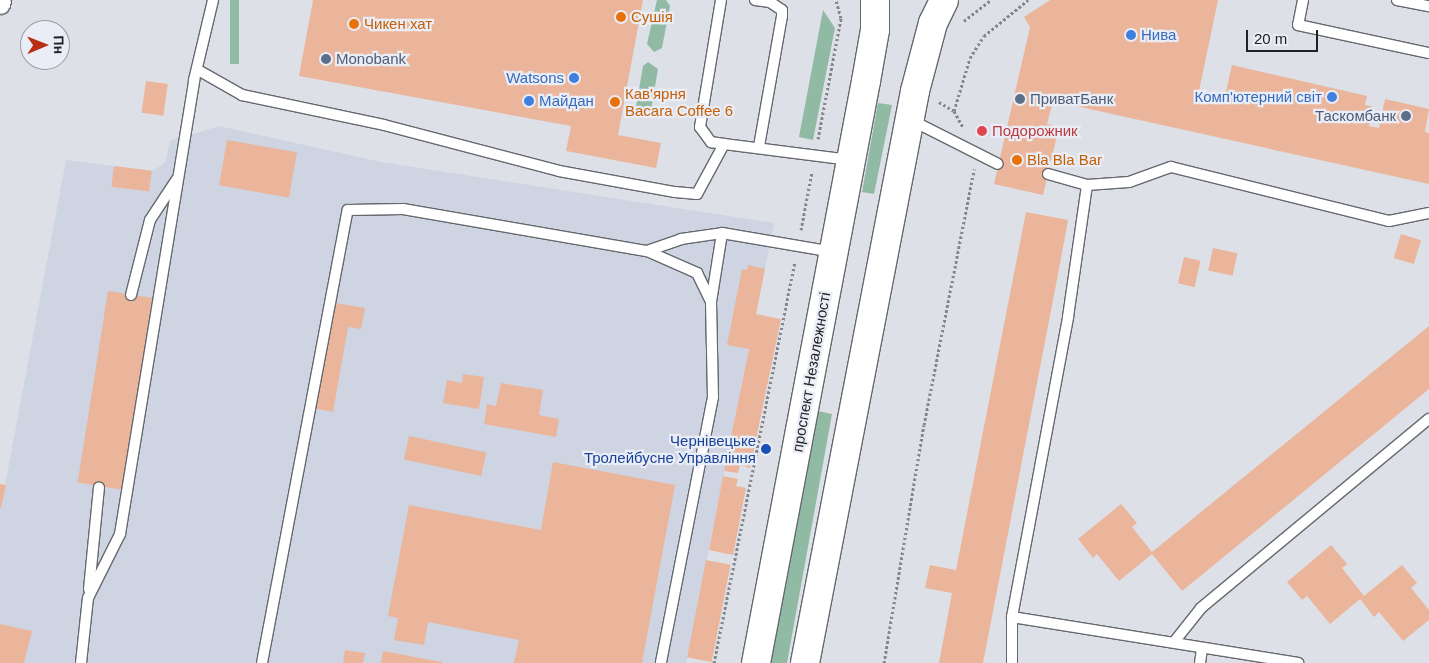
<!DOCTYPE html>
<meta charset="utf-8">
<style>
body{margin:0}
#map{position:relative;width:1429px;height:663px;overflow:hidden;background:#dde0e7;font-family:Helvetica,sans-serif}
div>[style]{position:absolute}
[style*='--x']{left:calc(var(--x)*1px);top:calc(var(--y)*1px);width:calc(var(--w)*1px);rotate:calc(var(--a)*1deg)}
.built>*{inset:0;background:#ced4e2}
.green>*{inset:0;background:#91baa4;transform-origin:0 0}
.building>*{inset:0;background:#eab59a;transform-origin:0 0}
.path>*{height:3px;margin-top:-1.5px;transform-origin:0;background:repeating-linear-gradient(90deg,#84868b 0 2.5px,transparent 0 5px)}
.roads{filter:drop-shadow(1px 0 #65686e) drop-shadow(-1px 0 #65686e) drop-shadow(0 1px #65686e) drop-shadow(0 -1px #65686e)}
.lane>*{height:10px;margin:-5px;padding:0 5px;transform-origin:5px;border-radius:5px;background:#fff}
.street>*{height:19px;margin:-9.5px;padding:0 9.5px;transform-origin:9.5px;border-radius:9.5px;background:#fff}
.secondary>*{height:28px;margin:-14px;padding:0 14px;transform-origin:14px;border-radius:14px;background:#fff}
.dots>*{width:14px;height:14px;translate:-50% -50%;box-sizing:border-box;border:2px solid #eaedf5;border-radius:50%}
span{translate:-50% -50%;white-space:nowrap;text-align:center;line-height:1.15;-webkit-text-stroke:4.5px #eaedf5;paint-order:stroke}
.food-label{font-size:15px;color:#c56008}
.left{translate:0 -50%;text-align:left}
.shop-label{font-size:15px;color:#366cbe}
.right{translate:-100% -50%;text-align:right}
.service-label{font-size:15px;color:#4e5e75}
.health-label{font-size:15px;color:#be3a42}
.street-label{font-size:15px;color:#202124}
.transit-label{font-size:15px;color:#164399}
.north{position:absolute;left:20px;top:20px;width:50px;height:50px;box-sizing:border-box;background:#eaedf5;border:1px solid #999ba1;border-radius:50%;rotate:89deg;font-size:14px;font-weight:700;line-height:20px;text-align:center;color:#202124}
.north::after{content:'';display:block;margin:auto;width:18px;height:22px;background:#b92e12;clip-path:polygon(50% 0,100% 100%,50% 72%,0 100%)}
.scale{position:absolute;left:1246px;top:30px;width:72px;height:22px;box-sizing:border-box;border:2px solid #202124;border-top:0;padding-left:6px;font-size:15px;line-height:18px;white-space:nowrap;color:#202124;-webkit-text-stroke:4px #eaedf5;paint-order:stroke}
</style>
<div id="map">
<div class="built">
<div style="clip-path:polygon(219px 126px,381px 162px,774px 223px,686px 663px,0 663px,0 512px,66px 160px,152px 171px,165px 163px,170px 141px)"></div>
</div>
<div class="green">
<div style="left:230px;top:0;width:9px;height:64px"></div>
<div style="clip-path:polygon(657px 0,666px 0,670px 6px,662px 48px,654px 52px,647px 44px)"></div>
<div style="clip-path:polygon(823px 10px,835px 28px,813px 140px,799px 137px)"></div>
<div style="clip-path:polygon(648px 62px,658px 69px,651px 110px,643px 115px,636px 107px,643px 66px)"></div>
<div style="clip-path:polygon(878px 103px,892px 105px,874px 194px,862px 192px)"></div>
<div style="clip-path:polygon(818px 411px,832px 414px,787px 663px,770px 663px)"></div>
</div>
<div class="building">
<div style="clip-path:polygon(313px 0,643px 0,618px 135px,661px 143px,656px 168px,566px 151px,571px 126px,299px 76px)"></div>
<div style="clip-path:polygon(1050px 0,1218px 0,1199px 91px,1225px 96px,1232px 65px,1367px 96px,1365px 105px,1374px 107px,1369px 126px,1379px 128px,1385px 99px,1429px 109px,1425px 132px,1429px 133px,1429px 184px,1053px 101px,1047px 124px,1059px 127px,1043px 195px,994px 184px,1030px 27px,1024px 17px)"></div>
<div style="left:146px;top:81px;width:22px;height:32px;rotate:8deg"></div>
<div style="left:227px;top:140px;width:71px;height:46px;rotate:10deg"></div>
<div style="left:114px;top:166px;width:38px;height:21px;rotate:7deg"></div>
<div style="clip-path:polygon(1026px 212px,1068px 220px,1059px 269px,983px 663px,939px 663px,952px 593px,925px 588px,930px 565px,956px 570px)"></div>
<div style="left:1401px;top:234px;width:21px;height:25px;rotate:17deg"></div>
<div style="left:1213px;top:248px;width:25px;height:23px;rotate:12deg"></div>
<div style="left:1184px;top:257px;width:17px;height:27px;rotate:13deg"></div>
<div style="clip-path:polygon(748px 265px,765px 269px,756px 314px,781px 319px,750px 468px,740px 465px,738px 473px,724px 471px,749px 349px,727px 345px,742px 269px,747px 270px)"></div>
<div style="left:108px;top:291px;width:50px;height:194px;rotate:9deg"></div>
<div style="clip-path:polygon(330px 302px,365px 308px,361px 329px,348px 327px,333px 412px,312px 408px)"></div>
<div style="clip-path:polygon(1429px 326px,1429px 389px,1182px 591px,1152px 554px,1119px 581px,1097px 554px,1093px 558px,1078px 539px,1121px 504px,1137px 523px,1132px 527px,1152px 552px)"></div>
<div style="clip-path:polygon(463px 374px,484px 377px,479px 409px,443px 403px,447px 380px,462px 383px)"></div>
<div style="clip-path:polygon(501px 383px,543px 390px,539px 415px,559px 419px,556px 437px,484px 424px,487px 404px,496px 406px)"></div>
<div style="left:409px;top:436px;width:79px;height:24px;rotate:12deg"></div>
<div style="clip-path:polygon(553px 462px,675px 485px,642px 663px,514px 663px,519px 640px,428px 622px,424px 645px,394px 640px,398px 618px,388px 616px,409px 505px,541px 530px)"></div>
<div style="clip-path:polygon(723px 476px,738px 479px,736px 486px,746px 488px,733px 555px,709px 550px)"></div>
<div style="clip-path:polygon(0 484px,6px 485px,1px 508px,0 508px)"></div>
<div style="clip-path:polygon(1331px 545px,1347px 564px,1342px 568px,1364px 596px,1402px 565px,1417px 583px,1411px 588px,1429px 610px,1429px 620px,1403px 641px,1379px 612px,1374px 617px,1360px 599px,1330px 624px,1307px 596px,1302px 600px,1287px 582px)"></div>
<div style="left:706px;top:560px;width:25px;height:99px;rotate:11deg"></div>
<div style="clip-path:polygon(0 624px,32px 631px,24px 663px,0 663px)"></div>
<div style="clip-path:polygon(345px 650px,365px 653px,363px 663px,343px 663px)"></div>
<div style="clip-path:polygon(383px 651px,442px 662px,442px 663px,381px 663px)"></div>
</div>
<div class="path">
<div style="--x:964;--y:21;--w:34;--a:-38"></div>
<div style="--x:939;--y:102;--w:17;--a:31"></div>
<div style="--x:954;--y:111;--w:18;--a:61"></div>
<div style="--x:954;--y:111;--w:55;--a:-73.2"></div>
<div style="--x:970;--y:58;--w:26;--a:-58"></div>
<div style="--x:984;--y:36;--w:57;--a:-39.3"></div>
<div style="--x:818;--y:139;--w:123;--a:-79.2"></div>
<div style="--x:841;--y:18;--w:19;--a:-106"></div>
<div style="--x:801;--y:230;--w:59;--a:-79.3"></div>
<div style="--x:714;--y:663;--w:408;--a:-78.6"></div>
<div style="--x:884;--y:663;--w:241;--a:-80.5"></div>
<div style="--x:924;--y:425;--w:261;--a:-78.9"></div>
</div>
<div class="roads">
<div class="lane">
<div style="--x:721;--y:0;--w:129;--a:99.4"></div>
<div style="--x:700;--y:127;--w:19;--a:54"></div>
<div style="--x:711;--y:142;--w:13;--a:9"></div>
<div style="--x:755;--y:0;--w:15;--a:8"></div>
<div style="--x:770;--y:2;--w:14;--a:34"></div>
<div style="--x:782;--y:10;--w:6;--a:90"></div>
<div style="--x:782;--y:16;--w:133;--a:100"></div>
<div style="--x:1303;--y:0;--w:25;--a:101"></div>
<div style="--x:1298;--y:25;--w:134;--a:12.1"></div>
<div style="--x:1397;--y:0;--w:33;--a:11"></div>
<div style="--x:198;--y:70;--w:51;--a:29.6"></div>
<div style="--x:242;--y:95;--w:145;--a:11.9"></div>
<div style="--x:384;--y:125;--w:181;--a:14.7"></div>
<div style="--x:559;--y:171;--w:118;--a:10.3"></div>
<div style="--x:675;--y:192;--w:22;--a:5"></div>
<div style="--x:697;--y:194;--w:57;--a:-61.6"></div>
<div style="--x:724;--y:144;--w:127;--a:7.2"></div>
<div style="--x:911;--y:120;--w:97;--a:26.8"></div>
<div style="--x:1048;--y:174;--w:41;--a:15.8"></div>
<div style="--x:647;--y:251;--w:36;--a:-19"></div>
<div style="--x:681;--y:239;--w:41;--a:-8.3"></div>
<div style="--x:131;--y:295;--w:77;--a:-75.8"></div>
<div style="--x:150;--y:220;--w:49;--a:-56.6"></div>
<div style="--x:711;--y:302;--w:70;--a:-80.9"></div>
<div style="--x:722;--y:233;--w:113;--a:9.7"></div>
<div style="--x:89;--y:589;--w:102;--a:-84.4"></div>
<div style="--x:1012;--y:617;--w:290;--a:9.1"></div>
<div style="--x:1174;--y:642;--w:43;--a:-51.5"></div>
<div style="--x:1201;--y:608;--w:296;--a:-39.7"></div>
<div style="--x:81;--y:663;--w:65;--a:-83.9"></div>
<div style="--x:88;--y:598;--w:72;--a:-63.4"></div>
<div style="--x:120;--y:534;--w:460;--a:-80.7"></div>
<div style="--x:194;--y:80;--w:82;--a:-76.6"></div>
<div style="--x:262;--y:663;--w:461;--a:-79.3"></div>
<div style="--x:348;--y:210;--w:55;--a:-1"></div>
<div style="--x:403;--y:209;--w:248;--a:9.8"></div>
<div style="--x:647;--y:251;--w:55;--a:23.7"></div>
<div style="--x:697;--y:273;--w:32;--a:64"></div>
<div style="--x:711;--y:302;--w:95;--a:88.8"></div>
<div style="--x:713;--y:397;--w:271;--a:101.1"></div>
<div style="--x:1012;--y:663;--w:46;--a:-90"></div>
<div style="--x:1012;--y:617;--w:305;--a:-79.4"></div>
<div style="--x:1068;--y:317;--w:133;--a:-81.8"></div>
<div style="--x:1087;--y:185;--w:42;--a:-4.1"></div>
<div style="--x:1129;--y:182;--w:45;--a:-19.7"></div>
<div style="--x:1171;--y:167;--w:225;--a:13.9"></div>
<div style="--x:1389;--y:221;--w:41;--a:-11.3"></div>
<div style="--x:1200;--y:663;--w:15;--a:-82"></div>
</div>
<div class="street">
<div style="--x:0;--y:4;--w:4;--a:-76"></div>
</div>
<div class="secondary">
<div style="--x:756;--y:663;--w:592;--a:-79.3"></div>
<div style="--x:866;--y:81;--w:52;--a:-80"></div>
<div style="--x:875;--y:30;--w:30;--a:-90"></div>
<div style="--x:805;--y:663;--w:582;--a:-79.11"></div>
<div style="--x:915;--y:91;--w:70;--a:-75.2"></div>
<div style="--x:933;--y:23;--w:25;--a:-64"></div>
</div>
</div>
<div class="dots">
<div style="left:621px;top:17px;background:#e8710a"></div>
<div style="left:354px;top:24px;background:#e8710a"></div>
<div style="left:1131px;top:35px;background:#3f7fe0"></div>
<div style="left:326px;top:59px;background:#5c6f8a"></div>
<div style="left:574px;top:78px;background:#3f7fe0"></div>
<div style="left:1332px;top:97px;background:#3f7fe0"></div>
<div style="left:1020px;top:99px;background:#5c6f8a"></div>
<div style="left:529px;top:101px;background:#3f7fe0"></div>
<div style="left:615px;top:102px;background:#e8710a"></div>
<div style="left:1406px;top:116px;background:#5c6f8a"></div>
<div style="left:982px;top:131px;background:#e0444e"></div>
<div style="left:1017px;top:160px;background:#e8710a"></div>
<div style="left:766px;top:449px;background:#1a4fb4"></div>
</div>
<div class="food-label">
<span class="left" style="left:631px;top:17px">Сушія</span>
<span class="left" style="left:364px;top:24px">Чикен хат</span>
<span class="left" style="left:625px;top:102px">Кав'ярня<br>Bacara Coffee 6</span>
<span class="left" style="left:1027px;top:160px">Bla Bla Bar</span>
</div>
<div class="shop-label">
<span class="left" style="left:1141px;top:35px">Нива</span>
<span class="right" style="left:564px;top:78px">Watsons</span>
<span class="right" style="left:1322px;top:97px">Комп'ютерний світ</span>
<span class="left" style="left:539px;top:101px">Майдан</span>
</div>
<div class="service-label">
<span class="left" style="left:336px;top:59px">Monobank</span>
<span class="left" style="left:1030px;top:99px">ПриватБанк</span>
<span class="right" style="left:1396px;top:116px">Таскомбанк</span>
</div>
<div class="health-label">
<span class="left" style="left:992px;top:131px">Подорожник</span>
</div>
<div class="street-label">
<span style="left:811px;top:372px;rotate:-80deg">проспект Незалежності</span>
</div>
<div class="transit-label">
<span class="right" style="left:756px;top:449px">Чернівецьке<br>Тролейбусне Управління</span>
</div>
<div class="north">Пн</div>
<div class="scale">20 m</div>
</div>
